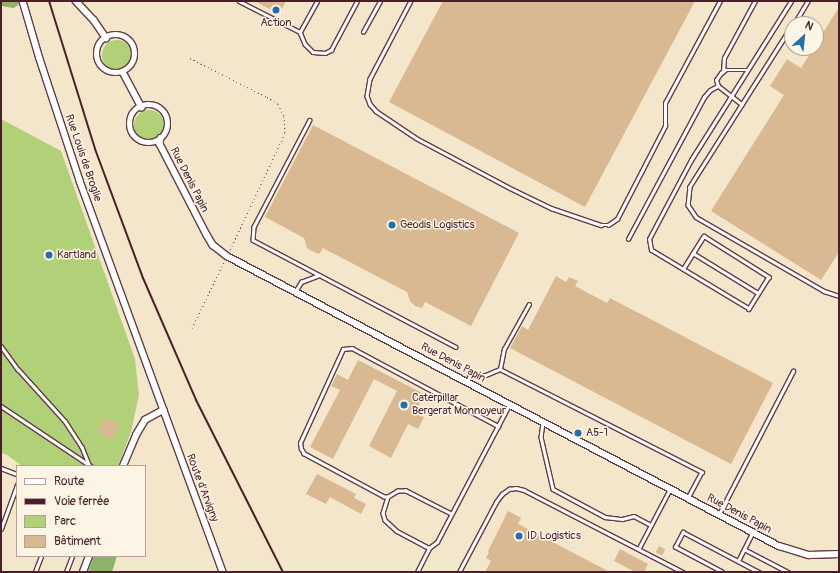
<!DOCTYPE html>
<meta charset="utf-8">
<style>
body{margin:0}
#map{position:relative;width:840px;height:573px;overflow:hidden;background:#f4e6cb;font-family:Pangolin,sans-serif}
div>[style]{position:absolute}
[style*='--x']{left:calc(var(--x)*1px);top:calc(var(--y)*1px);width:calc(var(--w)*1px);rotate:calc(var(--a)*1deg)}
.green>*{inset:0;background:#b1d178}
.round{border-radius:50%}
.forest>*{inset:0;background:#8cb368}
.building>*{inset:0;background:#d8b991;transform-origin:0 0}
.path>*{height:1px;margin-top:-0.5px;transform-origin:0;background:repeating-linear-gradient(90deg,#643d43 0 1px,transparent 0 4px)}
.roads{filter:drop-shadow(1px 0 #643d43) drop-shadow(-1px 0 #643d43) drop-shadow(0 1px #643d43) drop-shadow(0 -1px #643d43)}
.lane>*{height:2.5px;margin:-1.25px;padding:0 1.25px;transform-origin:1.25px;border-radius:1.25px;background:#fff}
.street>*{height:5.5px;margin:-2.75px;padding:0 2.75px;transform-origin:2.75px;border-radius:2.75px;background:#fff}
.street>.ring{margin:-2.75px;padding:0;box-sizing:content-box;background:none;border:5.5px solid #fff;border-radius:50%}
.rail>*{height:2px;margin:-1px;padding:0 1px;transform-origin:1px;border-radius:1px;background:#4a1f2b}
.dots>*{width:11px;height:11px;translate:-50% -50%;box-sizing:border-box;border:2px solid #fcf5e5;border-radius:50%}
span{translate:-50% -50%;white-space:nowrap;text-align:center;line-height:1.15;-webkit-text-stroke:3px #fcf5e5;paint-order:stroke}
.poi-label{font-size:11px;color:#4a1f2b}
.left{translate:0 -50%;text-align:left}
.street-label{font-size:11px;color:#4a1f2b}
.frame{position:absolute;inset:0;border:2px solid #4a1f2b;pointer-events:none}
.legend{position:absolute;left:16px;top:465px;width:130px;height:92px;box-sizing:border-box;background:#fcf5e5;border:1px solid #b59f9b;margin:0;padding:5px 7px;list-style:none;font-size:12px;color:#4a1f2b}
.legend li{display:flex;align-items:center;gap:8px;height:20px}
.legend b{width:20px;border:1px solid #b59f9b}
.north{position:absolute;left:784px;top:16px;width:40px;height:40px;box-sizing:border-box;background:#fcf5e5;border:1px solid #b59f9b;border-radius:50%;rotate:27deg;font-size:11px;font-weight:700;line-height:16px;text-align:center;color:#4a1f2b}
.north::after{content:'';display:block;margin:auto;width:14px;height:18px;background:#1f6fb2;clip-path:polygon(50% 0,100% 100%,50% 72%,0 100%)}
</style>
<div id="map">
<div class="green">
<div class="round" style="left:102px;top:40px;width:30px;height:30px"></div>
<div class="round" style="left:134px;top:110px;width:30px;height:30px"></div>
<div style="clip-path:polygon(1px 119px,61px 151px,135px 359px,139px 395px,131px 432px,118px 466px,22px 466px,7px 455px,1px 453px)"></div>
</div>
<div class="forest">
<div style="clip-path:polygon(1px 1px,19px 1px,19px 4px,14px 8px,1px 6px)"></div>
<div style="clip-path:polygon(94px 556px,117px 556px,112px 572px,88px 572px)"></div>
</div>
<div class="building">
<div style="clip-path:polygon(254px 1px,286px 1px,279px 14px)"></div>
<div style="clip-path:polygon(443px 1px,695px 1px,585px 207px,389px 102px)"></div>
<div style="clip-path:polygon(839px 7px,839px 252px,821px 280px,711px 211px,784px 95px,770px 86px,787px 59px,801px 68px,814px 48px,816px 48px,816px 44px)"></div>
<div style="clip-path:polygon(313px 125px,519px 233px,471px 326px,425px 302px,422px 308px,415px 306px,410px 301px,407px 292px,323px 248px,319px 254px,312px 251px,307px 248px,304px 238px,265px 217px)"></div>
<div style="clip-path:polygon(556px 276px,566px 282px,569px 277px,578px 281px,575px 286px,607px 303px,610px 298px,773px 383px,731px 464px,510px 348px,522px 326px,528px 330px)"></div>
<div style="clip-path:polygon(358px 360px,424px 394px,415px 413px,424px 417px,418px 429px,408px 424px,391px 458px,369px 446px,397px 391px,374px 379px,333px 459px,310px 447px,340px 390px,331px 386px,337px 374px,348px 380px)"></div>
<div style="left:105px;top:417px;width:16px;height:17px;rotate:27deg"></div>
<div style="clip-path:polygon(317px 474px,356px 494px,354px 498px,366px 504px,361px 514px,330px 497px,326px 504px,306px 494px)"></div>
<div style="clip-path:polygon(508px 511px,521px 518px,518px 524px,610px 572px,485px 572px,491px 561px,486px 558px,489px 552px,488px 551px)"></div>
<div style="left:659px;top:546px;width:7px;height:7px;rotate:27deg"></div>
<div style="clip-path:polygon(620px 549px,648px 564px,644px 572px,635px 572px,614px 561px)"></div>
</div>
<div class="path">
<div style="--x:190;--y:58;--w:86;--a:26.9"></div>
<div style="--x:267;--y:97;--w:13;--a:32"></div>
<div style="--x:278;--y:104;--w:13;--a:63"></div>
<div style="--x:284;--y:116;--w:17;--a:87"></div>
<div style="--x:285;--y:133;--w:129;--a:115.2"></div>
<div style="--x:192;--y:328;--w:73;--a:-64.1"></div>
</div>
<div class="roads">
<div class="lane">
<div style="--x:239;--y:1;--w:68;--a:26.9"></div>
<div style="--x:300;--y:32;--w:13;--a:67"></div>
<div style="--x:305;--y:44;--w:11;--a:45"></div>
<div style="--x:313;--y:52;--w:12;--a:5"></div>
<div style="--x:325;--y:53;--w:7;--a:-27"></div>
<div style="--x:331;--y:50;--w:55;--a:-62"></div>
<div style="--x:411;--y:1;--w:88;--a:117.7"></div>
<div style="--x:370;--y:79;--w:17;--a:100"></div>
<div style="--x:367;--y:96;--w:9;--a:69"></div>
<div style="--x:370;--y:104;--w:9;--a:49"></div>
<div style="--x:376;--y:111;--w:48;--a:34"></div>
<div style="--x:416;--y:138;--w:106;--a:28"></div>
<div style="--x:510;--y:188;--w:46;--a:26"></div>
<div style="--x:551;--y:208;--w:53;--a:18.8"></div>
<div style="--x:601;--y:225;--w:7;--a:0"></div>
<div style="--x:608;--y:225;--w:11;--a:-34"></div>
<div style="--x:617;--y:219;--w:105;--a:-62.7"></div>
<div style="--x:665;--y:126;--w:23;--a:-90"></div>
<div style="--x:665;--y:103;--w:116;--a:-61.7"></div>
<div style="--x:794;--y:24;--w:27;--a:-59"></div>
<div style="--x:792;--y:26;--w:191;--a:122.4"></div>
<div style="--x:690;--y:187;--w:18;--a:96"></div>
<div style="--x:688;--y:205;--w:14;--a:56"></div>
<div style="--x:696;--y:217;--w:148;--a:30"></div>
<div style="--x:824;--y:291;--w:16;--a:18"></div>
<div style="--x:300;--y:32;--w:35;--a:-61"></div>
<div style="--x:363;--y:32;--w:35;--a:-61"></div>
<div style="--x:723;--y:72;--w:14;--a:-86"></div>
<div style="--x:724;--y:58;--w:65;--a:-61.5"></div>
<div style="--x:742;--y:105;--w:31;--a:-142"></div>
<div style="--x:718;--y:86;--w:6;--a:-108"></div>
<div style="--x:716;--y:80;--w:9;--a:-54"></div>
<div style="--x:721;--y:73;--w:5;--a:-37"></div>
<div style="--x:725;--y:70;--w:23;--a:0"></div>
<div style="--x:310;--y:120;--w:121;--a:117.6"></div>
<div style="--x:254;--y:227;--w:13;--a:94"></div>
<div style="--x:253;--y:240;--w:229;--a:27.8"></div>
<div style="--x:628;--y:239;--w:161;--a:-61.8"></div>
<div style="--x:704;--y:97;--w:9;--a:-49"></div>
<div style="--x:710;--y:90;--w:9;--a:-27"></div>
<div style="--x:693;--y:253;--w:76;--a:31.6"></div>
<div style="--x:683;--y:269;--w:39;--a:-58"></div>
<div style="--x:704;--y:236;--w:77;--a:32.2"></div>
<div style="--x:769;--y:277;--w:38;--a:122"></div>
<div style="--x:749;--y:309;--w:114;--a:-149"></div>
<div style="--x:651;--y:250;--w:11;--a:-100"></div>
<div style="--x:649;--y:239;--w:89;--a:-62"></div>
<div style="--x:691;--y:160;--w:188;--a:-57.8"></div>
<div style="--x:295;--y:292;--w:12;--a:-59"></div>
<div style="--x:301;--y:282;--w:19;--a:-21"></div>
<div style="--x:1;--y:346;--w:29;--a:54"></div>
<div style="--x:18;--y:369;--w:70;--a:47.9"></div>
<div style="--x:65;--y:421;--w:31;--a:57"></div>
<div style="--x:82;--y:447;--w:18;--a:68"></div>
<div style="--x:500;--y:369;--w:20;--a:-79"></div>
<div style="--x:504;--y:349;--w:51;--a:-60.9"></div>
<div style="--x:467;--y:382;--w:8;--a:-67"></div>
<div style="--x:470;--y:375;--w:16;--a:0"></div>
<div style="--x:486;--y:375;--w:15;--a:-23"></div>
<div style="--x:500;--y:369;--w:227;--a:27"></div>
<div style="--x:702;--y:472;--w:30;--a:118"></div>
<div style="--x:1;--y:406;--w:108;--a:33.7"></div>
<div style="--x:543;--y:423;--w:14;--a:98"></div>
<div style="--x:541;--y:437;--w:53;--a:77"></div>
<div style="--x:553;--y:489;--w:59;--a:28.3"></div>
<div style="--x:605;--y:517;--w:17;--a:7"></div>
<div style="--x:622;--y:519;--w:12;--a:-14"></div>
<div style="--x:634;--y:516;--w:19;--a:28"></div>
<div style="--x:1;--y:468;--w:17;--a:21"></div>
<div style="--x:388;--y:497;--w:17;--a:107"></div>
<div style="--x:383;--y:513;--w:7;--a:74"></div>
<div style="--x:385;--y:520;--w:16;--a:43"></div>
<div style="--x:397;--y:531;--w:36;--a:28"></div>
<div style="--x:451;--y:514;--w:51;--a:-152.9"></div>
<div style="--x:406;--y:491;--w:8;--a:180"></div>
<div style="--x:398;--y:491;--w:12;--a:149"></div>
<div style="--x:388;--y:497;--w:4;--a:180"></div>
<div style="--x:384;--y:497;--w:91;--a:-151.7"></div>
<div style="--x:304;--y:454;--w:6;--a:-121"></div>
<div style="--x:301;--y:449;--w:6;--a:-99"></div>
<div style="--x:300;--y:443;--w:103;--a:-65.4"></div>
<div style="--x:343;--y:349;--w:9;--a:-6"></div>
<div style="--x:352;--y:348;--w:166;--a:28.1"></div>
<div style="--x:719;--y:514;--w:161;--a:-62.6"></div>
<div style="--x:1;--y:529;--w:47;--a:-70"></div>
<div style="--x:639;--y:548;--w:67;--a:-62.3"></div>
<div style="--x:744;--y:549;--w:50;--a:27.6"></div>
<div style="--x:738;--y:561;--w:31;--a:-63"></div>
<div style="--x:35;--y:572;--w:17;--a:-69"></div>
<div style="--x:66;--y:572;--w:17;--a:-69"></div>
<div style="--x:417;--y:572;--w:27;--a:-63"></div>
<div style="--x:429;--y:548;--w:10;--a:-37"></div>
<div style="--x:437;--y:542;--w:155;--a:-62.3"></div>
<div style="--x:459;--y:572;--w:79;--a:-62.1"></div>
<div style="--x:496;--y:502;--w:10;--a:-53"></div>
<div style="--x:502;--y:494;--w:9;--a:-36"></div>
<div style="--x:509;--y:489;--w:7;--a:-8"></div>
<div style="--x:516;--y:488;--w:8;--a:14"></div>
<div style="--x:524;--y:490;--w:179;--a:27.3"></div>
<div style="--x:722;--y:572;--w:53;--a:-152"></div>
<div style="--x:675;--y:547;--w:17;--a:-62"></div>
<div style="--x:683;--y:532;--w:86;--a:27.8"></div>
</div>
<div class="street">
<div style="--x:23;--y:1;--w:60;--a:73.7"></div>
<div style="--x:40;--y:59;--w:128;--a:71.8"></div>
<div style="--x:80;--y:181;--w:416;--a:69.9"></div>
<div style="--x:76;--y:1;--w:26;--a:47"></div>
<div style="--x:94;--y:20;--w:22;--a:56"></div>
<div class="ring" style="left:97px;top:35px;width:32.5px;height:32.5px"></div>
<div style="--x:123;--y:72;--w:40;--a:62"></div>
<div class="ring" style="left:130px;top:105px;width:32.5px;height:32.5px"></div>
<div style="--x:161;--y:138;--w:6;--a:99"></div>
<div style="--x:160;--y:144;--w:102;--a:62.7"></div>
<div style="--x:207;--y:235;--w:12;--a:59"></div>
<div style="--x:213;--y:245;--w:18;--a:38"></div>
<div style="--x:227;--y:256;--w:624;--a:27.72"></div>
<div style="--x:779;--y:546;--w:31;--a:17"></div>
<div style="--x:809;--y:555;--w:30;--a:-2"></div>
<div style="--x:123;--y:466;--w:34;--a:-67"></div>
<div style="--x:136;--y:435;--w:17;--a:-59"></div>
<div style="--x:145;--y:420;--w:21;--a:-29"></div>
<div style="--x:83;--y:572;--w:17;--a:-69"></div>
</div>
</div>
<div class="rail">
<div style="--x:49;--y:1;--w:155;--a:72.7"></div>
<div style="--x:95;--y:149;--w:138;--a:69.6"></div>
<div style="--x:143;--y:278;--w:133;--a:66.5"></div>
<div style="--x:196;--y:400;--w:193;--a:63.2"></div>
</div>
<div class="dots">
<div style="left:276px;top:10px;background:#1f6fb2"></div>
<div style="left:392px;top:225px;background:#1f6fb2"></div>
<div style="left:49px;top:255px;background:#1f6fb2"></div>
<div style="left:404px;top:405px;background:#1f6fb2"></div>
<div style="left:578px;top:433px;background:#1f6fb2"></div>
<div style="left:519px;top:536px;background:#1f6fb2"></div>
</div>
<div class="poi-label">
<span style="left:276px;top:23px">Action</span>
<span class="left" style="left:400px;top:225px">Geodis Logistics</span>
<span class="left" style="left:57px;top:255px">Kartland</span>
<span class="left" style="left:412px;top:405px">Caterpillar<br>Bergerat Monnoyeur</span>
<span class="left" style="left:586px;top:433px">A5-1</span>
<span class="left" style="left:527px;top:536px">ID Logistics</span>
</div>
<div class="street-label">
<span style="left:83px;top:158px;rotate:71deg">Rue Louis de Broglie</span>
<span style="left:189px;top:180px;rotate:63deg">Rue Denis Papin</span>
<span style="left:453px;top:363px;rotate:28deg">Rue Denis Papin</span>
<span style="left:202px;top:488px;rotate:69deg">Route d'Arvigny</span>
<span style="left:739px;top:514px;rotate:28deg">Rue Denis Papin</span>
</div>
<div class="frame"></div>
<ul class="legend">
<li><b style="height:5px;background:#fff"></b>Route</li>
<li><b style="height:5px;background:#4a1f2b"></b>Voie ferrée</li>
<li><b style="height:11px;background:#b1d178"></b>Parc</li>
<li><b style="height:11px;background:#d8b991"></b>Bâtiment</li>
</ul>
<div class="north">N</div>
</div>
